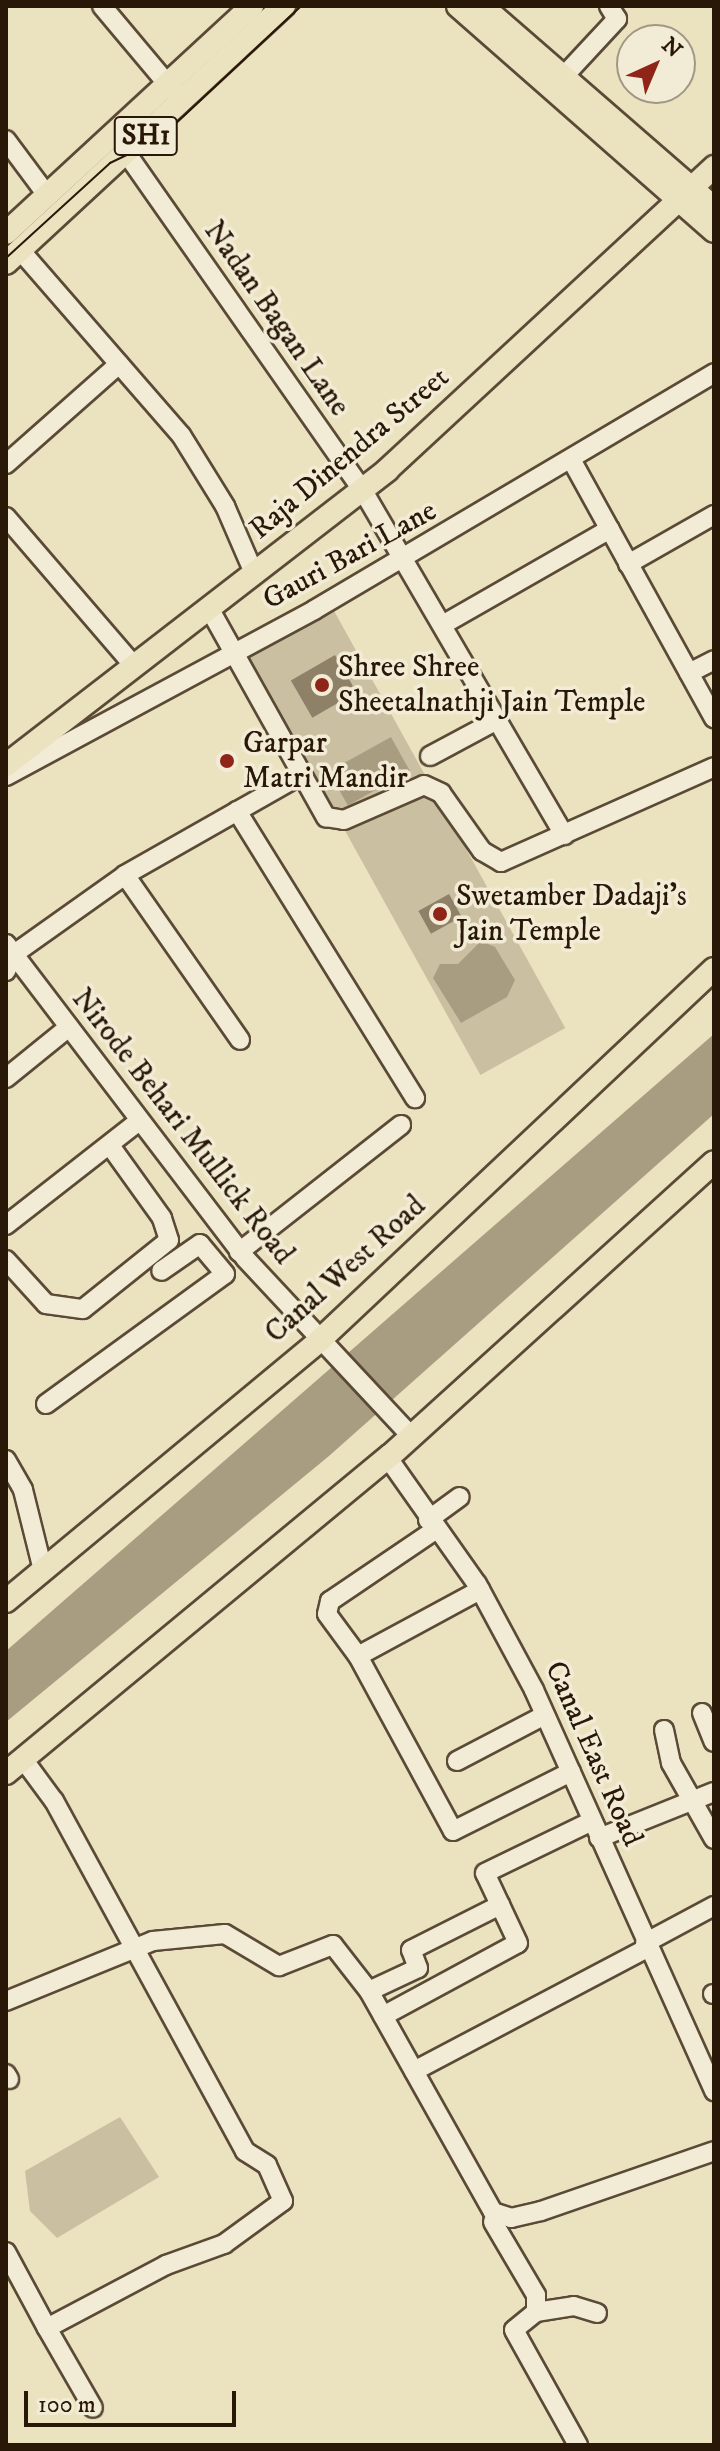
<!DOCTYPE html>
<style>
body{margin:0}
#map{position:relative;width:720px;height:2451px;overflow:hidden;background:#ebe2c0;font-family:"IM FELL DW Pica",serif}
div>[style]{position:absolute}
[style*='--x']{left:calc(var(--x)*1px);top:calc(var(--y)*1px);width:calc(var(--w)*1px);rotate:calc(var(--a)*1deg)}
.green>*{inset:0;background:#cac0a1;transform-origin:0 0}
.water>*{inset:0;background:#a99d81;transform-origin:0 0}
.building>*{inset:0;background:#8e8168;transform-origin:0 0}
.roads{filter:drop-shadow(2px 0 #5a4a36) drop-shadow(-2px 0 #5a4a36) drop-shadow(0 2px #5a4a36) drop-shadow(0 -2px #5a4a36)}
.minor>*{height:18px;margin:-9px;padding:0 9px;transform-origin:9px;border-radius:9px;background:#f2ecd6}
.major>*{height:22px;margin:-11px;padding:0 11px;transform-origin:11px;border-radius:11px;background:#ebe2c0}
.tram>*{height:2px;margin:-1px;padding:0 1px;transform-origin:1px;border-radius:1px;background:#291808}
.dots>*{width:22px;height:22px;translate:-50% -50%;box-sizing:border-box;border:4px solid #f2ecd6;border-radius:50%}
span{translate:-50% -50%;white-space:nowrap;text-align:center;line-height:1.15;-webkit-text-stroke:7px #f2ecd6;paint-order:stroke}
.shield-label span{padding:2px 6px;background:#f2ecd6;border:2px solid;border-radius:6px;-webkit-text-stroke-width:0}
.shield-label{font-size:28px;color:#291808;font-weight:700}
.street-label{font-size:30px;color:#291808}
.poi-label{font-size:30px;color:#291808}
.left{translate:0 -50%;text-align:left}
.frame{position:absolute;inset:0;border:8px solid #291808;pointer-events:none}
.north{position:absolute;left:616px;top:24px;width:80px;height:80px;box-sizing:border-box;background:#f2ecd6;border:2px solid #a29784;border-radius:50%;rotate:44deg;font-size:22px;font-weight:700;line-height:32px;text-align:center;color:#291808}
.north::after{content:'';display:block;margin:auto;width:28px;height:36px;background:#8f2418;clip-path:polygon(50% 0,100% 100%,50% 72%,0 100%)}
.scale{position:absolute;left:24px;top:2391px;width:212px;height:36px;box-sizing:border-box;border:4px solid #291808;border-top:0;padding-left:10px;font-size:24px;line-height:28px;white-space:nowrap;color:#291808;-webkit-text-stroke:6px #f2ecd6;paint-order:stroke}
</style>
<div id="map">
<div class="green">
<div style="left:333px;top:609px;width:479px;height:97px;rotate:61deg"></div>
<div style="clip-path:polygon(120px 2117px,159px 2177px,57px 2238px,30px 2211px,25px 2171px)"></div>
</div>
<div class="water">
<div style="left:391px;top:737px;width:39px;height:71px;rotate:61deg"></div>
<div style="clip-path:polygon(481px 941px,495px 947px,515px 980px,507px 997px,461px 1023px,433px 978px,440px 964px,458px 964px)"></div>
<div style="clip-path:polygon(714px 1034px,714px 1114px,329px 1456px,6px 1722px,6px 1651px)"></div>
</div>
<div class="building">
<div style="left:335px;top:655px;width:43px;height:51px;rotate:60deg"></div>
<div style="left:449px;top:894px;width:26px;height:35px;rotate:61deg"></div>
</div>
<div class="roads">
<div class="minor">
<div style="--x:102;--y:6;--w:114;--a:50"></div>
<div style="--x:564;--y:76;--w:78;--a:-47.1"></div>
<div style="--x:617;--y:19;--w:15;--a:-122"></div>
<div style="--x:6;--y:140;--w:69;--a:53.3"></div>
<div style="--x:127;--y:154;--w:409;--a:55"></div>
<div style="--x:362;--y:489;--w:401;--a:59.7"></div>
<div style="--x:20;--y:250;--w:245;--a:49"></div>
<div style="--x:181;--y:435;--w:84;--a:58.2"></div>
<div style="--x:225;--y:506;--w:73;--a:66.6"></div>
<div style="--x:572;--y:461;--w:294;--a:61.1"></div>
<div style="--x:6;--y:464;--w:151;--a:-41.5"></div>
<div style="--x:6;--y:517;--w:196;--a:49.3"></div>
<div style="--x:628;--y:564;--w:99;--a:-29.7"></div>
<div style="--x:209;--y:608;--w:240;--a:60.8"></div>
<div style="--x:326;--y:817;--w:18;--a:9"></div>
<div style="--x:344;--y:820;--w:87;--a:-23.6"></div>
<div style="--x:424;--y:785;--w:19;--a:25"></div>
<div style="--x:441;--y:793;--w:71;--a:54.7"></div>
<div style="--x:482;--y:851;--w:22;--a:30"></div>
<div style="--x:501;--y:862;--w:233;--a:-24"></div>
<div style="--x:444;--y:624;--w:191;--a:-29.8"></div>
<div style="--x:689;--y:673;--w:28;--a:-27"></div>
<div style="--x:430;--y:756;--w:76;--a:-28.2"></div>
<div style="--x:6;--y:776;--w:350;--a:-28.3"></div>
<div style="--x:314;--y:610;--w:465;--a:-30.6"></div>
<div style="--x:237;--y:811;--w:338;--a:58.2"></div>
<div style="--x:125;--y:875;--w:201;--a:55.1"></div>
<div style="--x:6;--y:944;--w:395;--a:52.7"></div>
<div style="--x:245;--y:1258;--w:243;--a:47"></div>
<div style="--x:6;--y:971;--w:19;--a:-65"></div>
<div style="--x:14;--y:954;--w:136;--a:-35.4"></div>
<div style="--x:125;--y:875;--w:202;--a:-29.6"></div>
<div style="--x:6;--y:1078;--w:81;--a:-39"></div>
<div style="--x:6;--y:1225;--w:167;--a:-38"></div>
<div style="--x:239;--y:1252;--w:206;--a:-38.1"></div>
<div style="--x:6;--y:1260;--w:59;--a:47.7"></div>
<div style="--x:46;--y:1304;--w:37;--a:8"></div>
<div style="--x:83;--y:1309;--w:110;--a:-38.7"></div>
<div style="--x:169;--y:1240;--w:23;--a:-108"></div>
<div style="--x:162;--y:1218;--w:87;--a:-125.7"></div>
<div style="--x:46;--y:1404;--w:221;--a:-36"></div>
<div style="--x:225;--y:1274;--w:39;--a:-130"></div>
<div style="--x:200;--y:1244;--w:47;--a:145.3"></div>
<div style="--x:388;--y:1458;--w:154;--a:54.8"></div>
<div style="--x:477;--y:1584;--w:120;--a:61.7"></div>
<div style="--x:534;--y:1690;--w:440;--a:65.8"></div>
<div style="--x:6;--y:1460;--w:34;--a:60"></div>
<div style="--x:23;--y:1490;--w:82;--a:76"></div>
<div style="--x:428;--y:1520;--w:39;--a:-36"></div>
<div style="--x:435;--y:1530;--w:127;--a:145.9"></div>
<div style="--x:330;--y:1601;--w:13;--a:103"></div>
<div style="--x:327;--y:1614;--w:52;--a:53.6"></div>
<div style="--x:358;--y:1656;--w:199;--a:61.5"></div>
<div style="--x:453;--y:1831;--w:132;--a:-26.6"></div>
<div style="--x:358;--y:1656;--w:139;--a:-28.4"></div>
<div style="--x:702;--y:1713;--w:31;--a:68"></div>
<div style="--x:664;--y:1730;--w:34;--a:78"></div>
<div style="--x:671;--y:1763;--w:87;--a:60.5"></div>
<div style="--x:457;--y:1761;--w:99;--a:-27.6"></div>
<div style="--x:599;--y:1838;--w:124;--a:-21.8"></div>
<div style="--x:645;--y:1943;--w:78;--a:-28.2"></div>
<div style="--x:369;--y:1991;--w:54;--a:-25.1"></div>
<div style="--x:418;--y:1968;--w:19;--a:-111"></div>
<div style="--x:411;--y:1950;--w:100;--a:-26.8"></div>
<div style="--x:713;--y:1994;--w:1;--a:0"></div>
<div style="--x:6;--y:2001;--w:159;--a:-22.2"></div>
<div style="--x:153;--y:1941;--w:72;--a:-5.6"></div>
<div style="--x:225;--y:1934;--w:63;--a:30.7"></div>
<div style="--x:279;--y:1966;--w:58;--a:-21.3"></div>
<div style="--x:333;--y:1945;--w:58;--a:52"></div>
<div style="--x:369;--y:1991;--w:253;--a:60.7"></div>
<div style="--x:493;--y:2212;--w:19;--a:18"></div>
<div style="--x:511;--y:2218;--w:31;--a:-13"></div>
<div style="--x:541;--y:2211;--w:183;--a:-19.1"></div>
<div style="--x:383;--y:2016;--w:153;--a:-28.4"></div>
<div style="--x:518;--y:1943;--w:77;--a:-115.2"></div>
<div style="--x:485;--y:1873;--w:119;--a:-25.9"></div>
<div style="--x:414;--y:2071;--w:263;--a:-27.8"></div>
<div style="--x:6;--y:2074;--w:6;--a:59"></div>
<div style="--x:493;--y:2222;--w:85;--a:59.5"></div>
<div style="--x:536;--y:2295;--w:17;--a:90"></div>
<div style="--x:536;--y:2312;--w:28;--a:141"></div>
<div style="--x:514;--y:2330;--w:132;--a:60.9"></div>
<div style="--x:6;--y:2252;--w:86;--a:61.7"></div>
<div style="--x:47;--y:2328;--w:135;--a:-27.9"></div>
<div style="--x:166;--y:2265;--w:62;--a:-19.9"></div>
<div style="--x:224;--y:2244;--w:73;--a:-36.1"></div>
<div style="--x:283;--y:2201;--w:39;--a:-114"></div>
<div style="--x:267;--y:2165;--w:26;--a:-148"></div>
<div style="--x:245;--y:2151;--w:399;--a:-118.6"></div>
<div style="--x:54;--y:1801;--w:52;--a:-126.4"></div>
<div style="--x:536;--y:2312;--w:38;--a:-9"></div>
<div style="--x:574;--y:2306;--w:24;--a:17"></div>
<div style="--x:47;--y:2328;--w:92;--a:60.1"></div>
</div>
<div class="major">
<div style="--x:458;--y:6;--w:341;--a:41.3"></div>
<div style="--x:482;--y:6;--w:308;--a:41"></div>
<div style="--x:6;--y:233;--w:335;--a:-42.7"></div>
<div style="--x:6;--y:263;--w:379;--a:-42.8"></div>
<div style="--x:6;--y:765;--w:482;--a:-37.7"></div>
<div style="--x:387;--y:470;--w:446;--a:-42.8"></div>
<div style="--x:6;--y:1601;--w:408;--a:-39.7"></div>
<div style="--x:320;--y:1340;--w:541;--a:-43.28"></div>
<div style="--x:6;--y:1773;--w:499;--a:-39.6"></div>
<div style="--x:391;--y:1455;--w:436;--a:-42.2"></div>
</div>
</div>
<div class="tram">
<div style="--x:6;--y:258;--w:141;--a:-42.4"></div>
<div style="--x:110;--y:163;--w:53;--a:-25.6"></div>
<div style="--x:158;--y:140;--w:196;--a:-43.1"></div>
</div>
<div class="dots">
<div style="left:322px;top:685px;background:#8f2418"></div>
<div style="left:227px;top:761px;background:#8f2418"></div>
<div style="left:440px;top:914px;background:#8f2418"></div>
</div>
<div class="shield-label">
<span style="left:146px;top:136px">SH1</span>
</div>
<div class="street-label">
<span style="left:276px;top:319px;rotate:55deg">Nadan Bagan Lane</span>
<span style="left:350px;top:454px;rotate:-40deg">Raja Dinendra Street</span>
<span style="left:350px;top:556px;rotate:-29deg">Gauri Bari Lane</span>
<span style="left:182px;top:1127px;rotate:52deg">Nirode Behari Mullick Road</span>
<span style="left:346px;top:1270px;rotate:-42deg">Canal West Road</span>
<span style="left:593px;top:1754px;rotate:66deg">Canal East Road</span>
</div>
<div class="poi-label">
<span class="left" style="left:338px;top:685px">Shree Shree<br>Sheetalnathji Jain Temple</span>
<span class="left" style="left:243px;top:761px">Garpar<br>Matri Mandir</span>
<span class="left" style="left:456px;top:914px">Swetamber Dadaji's<br>Jain Temple</span>
</div>
<div class="frame"></div>
<div class="north">N</div>
<div class="scale">100 m</div>
</div>
